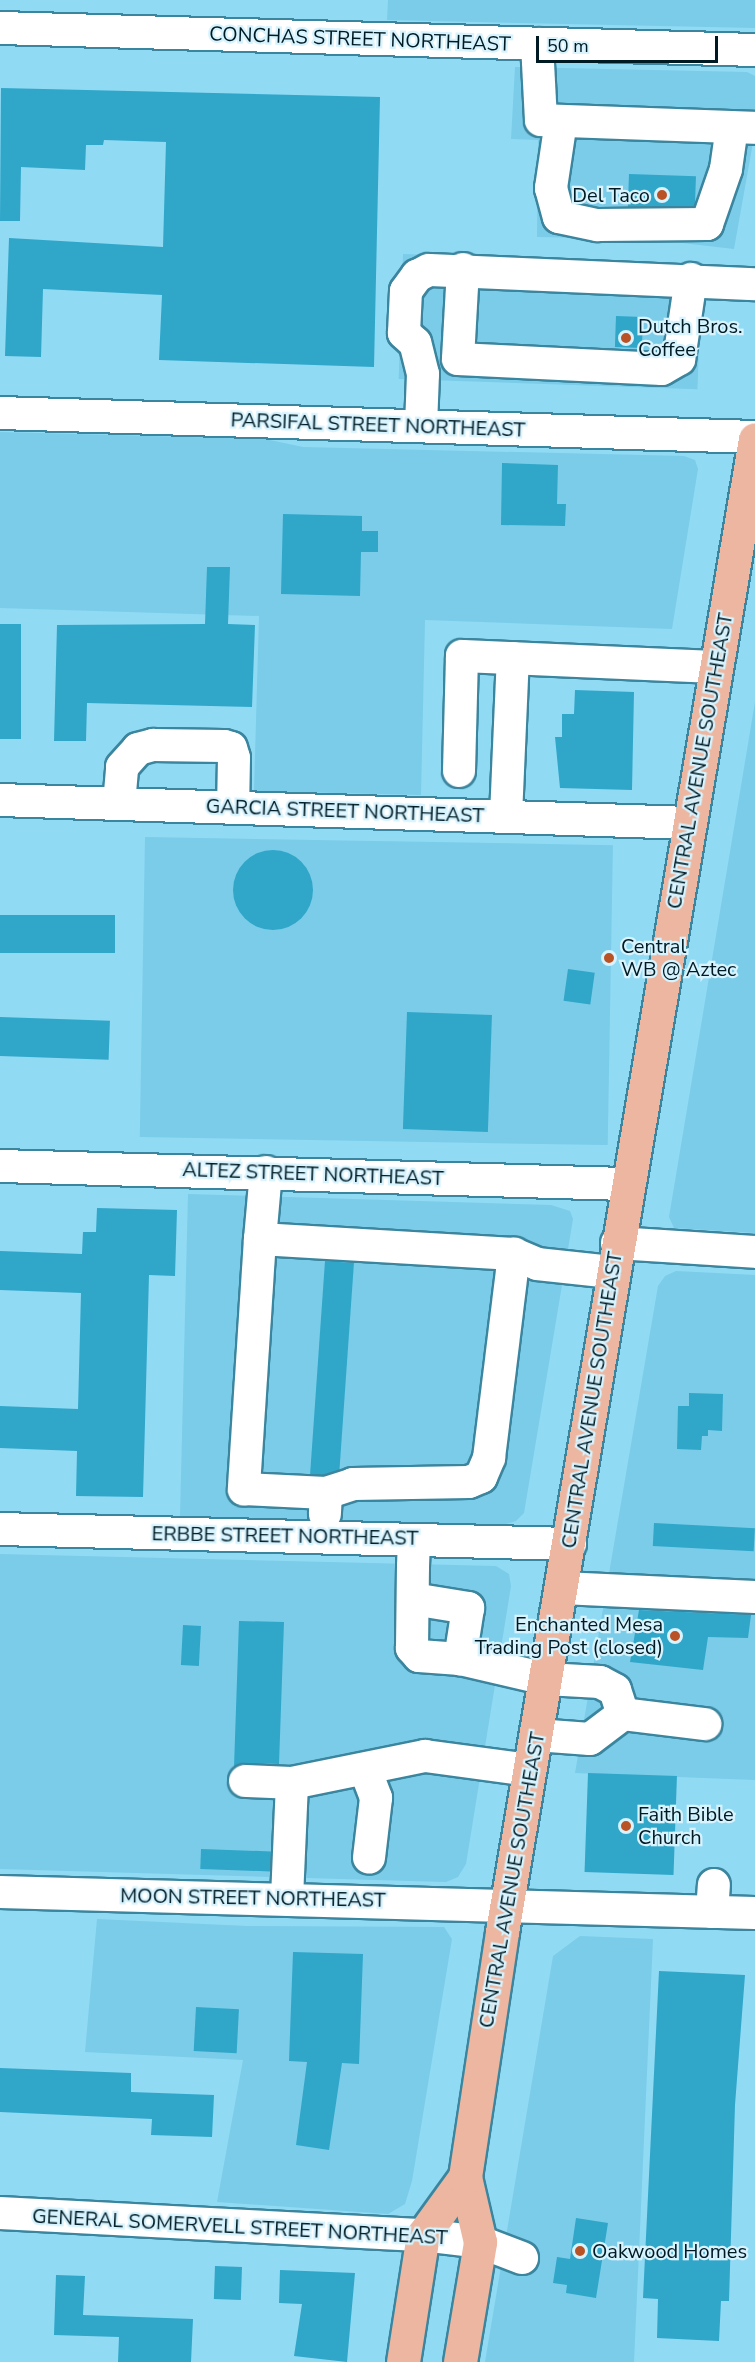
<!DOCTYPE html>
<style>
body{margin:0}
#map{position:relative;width:755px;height:2362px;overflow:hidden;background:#90daf4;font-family:"Nunito Sans",sans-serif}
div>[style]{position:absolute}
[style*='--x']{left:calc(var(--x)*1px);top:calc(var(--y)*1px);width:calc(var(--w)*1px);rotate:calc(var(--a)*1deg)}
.built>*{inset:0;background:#7acce9;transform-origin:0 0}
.building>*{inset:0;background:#30a6c9;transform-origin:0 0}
.round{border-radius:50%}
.roads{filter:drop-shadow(2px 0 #3b859e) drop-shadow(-2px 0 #3b859e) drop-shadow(0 2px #3b859e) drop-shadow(0 -2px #3b859e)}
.minor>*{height:32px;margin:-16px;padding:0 16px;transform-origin:16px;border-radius:16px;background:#fff}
.major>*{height:33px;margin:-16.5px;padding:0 16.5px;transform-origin:16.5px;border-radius:16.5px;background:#ecb6a0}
.dots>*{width:16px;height:16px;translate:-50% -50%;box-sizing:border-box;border:3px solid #d7f3fe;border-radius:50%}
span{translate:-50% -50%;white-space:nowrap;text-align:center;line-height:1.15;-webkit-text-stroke:4.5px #d7f3fe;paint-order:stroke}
.street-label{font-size:20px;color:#001a23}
.poi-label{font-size:20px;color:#001a23}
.right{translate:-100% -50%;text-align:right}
.left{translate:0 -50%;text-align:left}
.scale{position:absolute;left:536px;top:36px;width:182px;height:27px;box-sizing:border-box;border:3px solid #001a23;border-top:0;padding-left:8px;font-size:18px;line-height:21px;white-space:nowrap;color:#001a23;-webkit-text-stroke:4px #d7f3fe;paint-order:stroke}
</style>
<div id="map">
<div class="built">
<div style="clip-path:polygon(388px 0,755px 0,755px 28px,387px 20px)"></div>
<div style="clip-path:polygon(515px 67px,747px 72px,755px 76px,755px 131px,734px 249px,648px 239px,537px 237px,538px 140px,511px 139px)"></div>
<div style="left:403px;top:254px;width:299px;height:125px;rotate:2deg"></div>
<div style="clip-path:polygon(0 432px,265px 439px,303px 447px,684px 456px,695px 460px,698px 469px,672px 629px,425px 620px,421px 795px,254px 791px,259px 616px,0 608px)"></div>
<div style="clip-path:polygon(755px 702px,755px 1233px,674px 1228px,669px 1217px)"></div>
<div style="left:145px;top:837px;width:468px;height:300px;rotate:1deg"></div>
<div style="clip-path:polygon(188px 1194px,551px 1205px,570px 1211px,573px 1219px,524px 1513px,516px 1521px,503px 1525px,180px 1516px)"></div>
<div style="clip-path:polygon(676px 1271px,755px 1275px,755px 1780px,575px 1773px,658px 1286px,665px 1276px)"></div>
<div style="clip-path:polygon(0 1554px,496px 1566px,509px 1574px,511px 1586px,466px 1864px,458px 1877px,446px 1882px,0 1869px)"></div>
<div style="clip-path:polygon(97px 1919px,247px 1926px,444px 1927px,452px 1939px,412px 2181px,405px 2204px,388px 2214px,217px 2202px,243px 2060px,85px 2052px)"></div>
<div style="clip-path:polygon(580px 1936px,653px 1939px,634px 2362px,485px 2362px,553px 1956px)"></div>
</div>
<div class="building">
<div style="clip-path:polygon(1px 88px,380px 97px,374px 367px,159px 360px,162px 295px,43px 289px,41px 357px,5px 356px,9px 238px,163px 247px,166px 142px,104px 140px,103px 145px,86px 145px,85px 170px,21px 167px,20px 221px,0 221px)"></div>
<div style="left:629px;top:174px;width:67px;height:33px;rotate:2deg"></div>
<div style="left:616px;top:316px;width:27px;height:31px;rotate:2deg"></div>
<div style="clip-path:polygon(502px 463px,558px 465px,557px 504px,566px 504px,565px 526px,501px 525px)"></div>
<div style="clip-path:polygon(283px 514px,362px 516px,362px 531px,378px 531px,378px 552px,361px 552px,360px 596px,281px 594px)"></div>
<div style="clip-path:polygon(207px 567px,230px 567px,228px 624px,255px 625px,252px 707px,87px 703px,86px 741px,54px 741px,57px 625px,205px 624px)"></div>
<div style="left:0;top:624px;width:21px;height:115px"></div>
<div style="clip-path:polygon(575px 690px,634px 692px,632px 790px,560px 788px,555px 737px,562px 737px,562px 714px,574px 714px)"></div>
<div class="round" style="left:233px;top:850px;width:80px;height:80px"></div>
<div style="left:0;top:915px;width:115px;height:38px"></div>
<div style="left:568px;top:969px;width:27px;height:32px;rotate:8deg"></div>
<div style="left:407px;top:1012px;width:85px;height:117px;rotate:2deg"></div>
<div style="left:0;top:1017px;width:110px;height:39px;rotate:2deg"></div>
<div style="clip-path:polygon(97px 1208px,177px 1210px,175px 1276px,149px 1275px,143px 1497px,76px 1496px,77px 1451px,0 1448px,0 1406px,78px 1409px,81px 1293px,0 1290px,0 1251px,82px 1254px,83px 1232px,96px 1232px)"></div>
<div style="left:325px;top:1261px;width:29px;height:214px;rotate:4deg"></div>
<div style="clip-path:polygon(689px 1393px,723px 1394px,722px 1431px,708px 1430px,708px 1436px,702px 1436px,701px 1450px,677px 1449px,678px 1406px,689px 1406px)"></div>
<div style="left:654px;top:1523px;width:101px;height:23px;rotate:3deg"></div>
<div style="clip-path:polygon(639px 1610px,751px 1615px,748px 1638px,708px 1637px,703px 1670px,630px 1662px)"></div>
<div style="clip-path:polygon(239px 1621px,284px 1622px,279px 1764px,246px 1763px,234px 1767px)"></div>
<div style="left:183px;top:1625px;width:18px;height:40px;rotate:3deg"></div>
<div style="left:588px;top:1773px;width:89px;height:99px;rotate:2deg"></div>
<div style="left:201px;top:1849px;width:70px;height:20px;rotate:2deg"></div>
<div style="clip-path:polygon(293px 1952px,363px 1954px,359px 2064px,342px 2063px,329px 2150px,296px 2145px,307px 2062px,289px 2061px)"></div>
<div style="clip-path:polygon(659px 1971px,745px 1975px,735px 2105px,729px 2301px,721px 2301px,719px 2341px,657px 2338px,658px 2299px,643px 2298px)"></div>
<div style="left:196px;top:2007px;width:43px;height:44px;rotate:3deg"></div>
<div style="clip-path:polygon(0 2068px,131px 2073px,131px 2092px,214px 2095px,212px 2137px,151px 2135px,152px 2119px,0 2112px)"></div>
<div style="clip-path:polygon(576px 2218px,608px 2223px,596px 2298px,566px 2293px,567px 2285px,553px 2283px,557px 2257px,570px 2259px)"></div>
<div style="left:215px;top:2266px;width:27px;height:33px;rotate:2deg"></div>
<div style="clip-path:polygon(280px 2270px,355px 2273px,347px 2362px,294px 2356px,302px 2304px,279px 2303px)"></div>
<div style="clip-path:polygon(56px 2275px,85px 2276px,83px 2315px,193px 2319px,191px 2362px,118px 2362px,119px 2337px,54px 2335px)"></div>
</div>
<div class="roads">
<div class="minor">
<div style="--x:0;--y:28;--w:755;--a:1.67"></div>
<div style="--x:537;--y:44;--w:76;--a:87"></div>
<div style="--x:541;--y:120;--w:214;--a:2.1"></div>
<div style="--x:561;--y:121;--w:68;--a:98.5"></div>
<div style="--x:551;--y:188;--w:30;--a:75"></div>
<div style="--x:559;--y:217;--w:40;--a:12"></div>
<div style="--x:598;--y:225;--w:109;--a:-0.5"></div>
<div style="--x:707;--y:224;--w:58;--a:-70.9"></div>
<div style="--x:726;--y:169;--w:42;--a:-81.9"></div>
<div style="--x:463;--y:269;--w:90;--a:93.2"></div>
<div style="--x:458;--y:359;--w:204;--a:2.8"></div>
<div style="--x:662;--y:369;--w:20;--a:-30"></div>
<div style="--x:679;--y:359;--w:81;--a:-81.5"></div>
<div style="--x:0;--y:413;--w:755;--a:1.82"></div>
<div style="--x:421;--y:426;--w:52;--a:-87.8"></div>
<div style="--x:423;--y:374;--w:32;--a:-104"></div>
<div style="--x:415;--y:343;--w:15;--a:-138"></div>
<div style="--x:404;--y:333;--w:42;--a:-87.3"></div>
<div style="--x:406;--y:291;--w:19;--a:-54"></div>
<div style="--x:417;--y:276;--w:13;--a:-27"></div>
<div style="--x:429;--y:270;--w:326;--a:2.5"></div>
<div style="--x:459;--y:771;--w:115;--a:-88.5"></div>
<div style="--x:462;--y:656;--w:254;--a:2.5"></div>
<div style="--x:0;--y:800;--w:690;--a:1.91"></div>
<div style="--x:119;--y:804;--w:37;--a:-85"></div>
<div style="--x:122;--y:767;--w:24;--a:-48"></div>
<div style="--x:138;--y:749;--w:16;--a:-15"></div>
<div style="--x:153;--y:745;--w:71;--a:0.8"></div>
<div style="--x:224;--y:746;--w:7;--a:16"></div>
<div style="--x:231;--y:748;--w:10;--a:73"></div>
<div style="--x:234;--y:758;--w:50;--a:91.1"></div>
<div style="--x:506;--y:816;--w:158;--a:-87.5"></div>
<div style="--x:0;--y:1166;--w:626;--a:1.65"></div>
<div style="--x:266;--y:1172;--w:67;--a:95.1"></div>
<div style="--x:260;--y:1239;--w:254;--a:3.4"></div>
<div style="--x:514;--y:1254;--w:25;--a:23"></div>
<div style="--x:537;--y:1264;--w:75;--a:6.1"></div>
<div style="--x:260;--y:1239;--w:251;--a:93.7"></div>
<div style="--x:244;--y:1489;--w:82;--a:2.8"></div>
<div style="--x:326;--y:1493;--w:21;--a:93"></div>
<div style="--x:617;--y:1243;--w:138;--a:3.7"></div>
<div style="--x:326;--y:1493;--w:28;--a:-18"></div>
<div style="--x:353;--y:1484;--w:116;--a:-1"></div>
<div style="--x:469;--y:1482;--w:13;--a:-23"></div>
<div style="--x:481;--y:1477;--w:21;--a:-67"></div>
<div style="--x:489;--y:1458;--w:206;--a:-83"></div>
<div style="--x:0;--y:1529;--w:570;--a:1.51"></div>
<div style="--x:562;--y:1588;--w:193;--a:2.7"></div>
<div style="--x:413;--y:1599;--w:56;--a:9.3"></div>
<div style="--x:468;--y:1608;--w:52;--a:98.9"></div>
<div style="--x:460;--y:1659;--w:41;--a:-175.8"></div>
<div style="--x:419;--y:1656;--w:11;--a:-131"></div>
<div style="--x:412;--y:1648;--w:81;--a:-89.3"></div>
<div style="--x:413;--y:1567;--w:27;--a:-88"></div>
<div style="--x:460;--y:1659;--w:88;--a:13.1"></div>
<div style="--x:546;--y:1679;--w:54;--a:3.2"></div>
<div style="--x:600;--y:1682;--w:17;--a:28"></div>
<div style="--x:615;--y:1690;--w:25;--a:72"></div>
<div style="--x:536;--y:1735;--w:54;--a:4.2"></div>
<div style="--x:590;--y:1739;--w:41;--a:-37.1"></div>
<div style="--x:623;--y:1714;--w:83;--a:7"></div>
<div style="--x:365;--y:1769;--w:31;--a:69"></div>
<div style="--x:376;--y:1798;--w:60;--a:96.7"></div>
<div style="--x:245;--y:1781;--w:47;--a:2.4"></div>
<div style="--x:0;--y:1892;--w:755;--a:1.59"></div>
<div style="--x:287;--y:1898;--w:115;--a:-87.5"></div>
<div style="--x:292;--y:1783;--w:136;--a:-11.5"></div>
<div style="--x:425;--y:1756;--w:106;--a:7.6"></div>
<div style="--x:712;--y:1912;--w:27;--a:-86"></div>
<div style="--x:0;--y:2213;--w:424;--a:3"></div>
<div style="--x:423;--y:2235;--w:57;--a:7"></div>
<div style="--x:480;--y:2242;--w:45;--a:20.9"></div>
</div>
<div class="major">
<div style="--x:403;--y:2362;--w:129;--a:-81.1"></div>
<div style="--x:423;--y:2235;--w:72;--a:-54.1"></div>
<div style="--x:460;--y:2362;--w:122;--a:-80.5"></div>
<div style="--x:480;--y:2242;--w:67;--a:-103"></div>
<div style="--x:465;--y:2177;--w:248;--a:-81.4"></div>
<div style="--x:502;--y:1932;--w:1514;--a:-80.38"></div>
</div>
</div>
<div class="dots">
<div style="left:662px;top:195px;background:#b95325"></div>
<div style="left:626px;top:338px;background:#b95325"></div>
<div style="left:609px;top:958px;background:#b95325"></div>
<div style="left:675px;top:1636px;background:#b95325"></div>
<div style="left:626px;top:1826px;background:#b95325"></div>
<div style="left:580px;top:2251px;background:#b95325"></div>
</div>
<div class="street-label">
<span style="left:360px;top:39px;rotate:2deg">CONCHAS STREET NORTHEAST</span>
<span style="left:378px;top:425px;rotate:2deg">PARSIFAL STREET NORTHEAST</span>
<span style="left:700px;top:761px;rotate:-80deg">CENTRAL AVENUE SOUTHEAST</span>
<span style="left:345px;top:811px;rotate:2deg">GARCIA STREET NORTHEAST</span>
<span style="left:313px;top:1174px;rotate:2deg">ALTEZ STREET NORTHEAST</span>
<span style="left:592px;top:1400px;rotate:-81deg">CENTRAL AVENUE SOUTHEAST</span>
<span style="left:285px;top:1536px;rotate:1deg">ERBBE STREET NORTHEAST</span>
<span style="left:512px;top:1880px;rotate:-80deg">CENTRAL AVENUE SOUTHEAST</span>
<span style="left:253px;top:1898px;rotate:1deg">MOON STREET NORTHEAST</span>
<span style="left:240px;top:2227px;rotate:3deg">GENERAL SOMERVELL STREET NORTHEAST</span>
</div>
<div class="poi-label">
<span class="right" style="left:650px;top:195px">Del Taco</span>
<span class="left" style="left:638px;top:338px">Dutch Bros.<br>Coffee</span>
<span class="left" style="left:621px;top:958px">Central<br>WB @ Aztec</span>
<span class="right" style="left:663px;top:1636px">Enchanted Mesa<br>Trading Post (closed)</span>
<span class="left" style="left:638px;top:1826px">Faith Bible<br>Church</span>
<span class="left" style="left:592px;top:2251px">Oakwood Homes</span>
</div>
<div class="scale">50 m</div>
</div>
